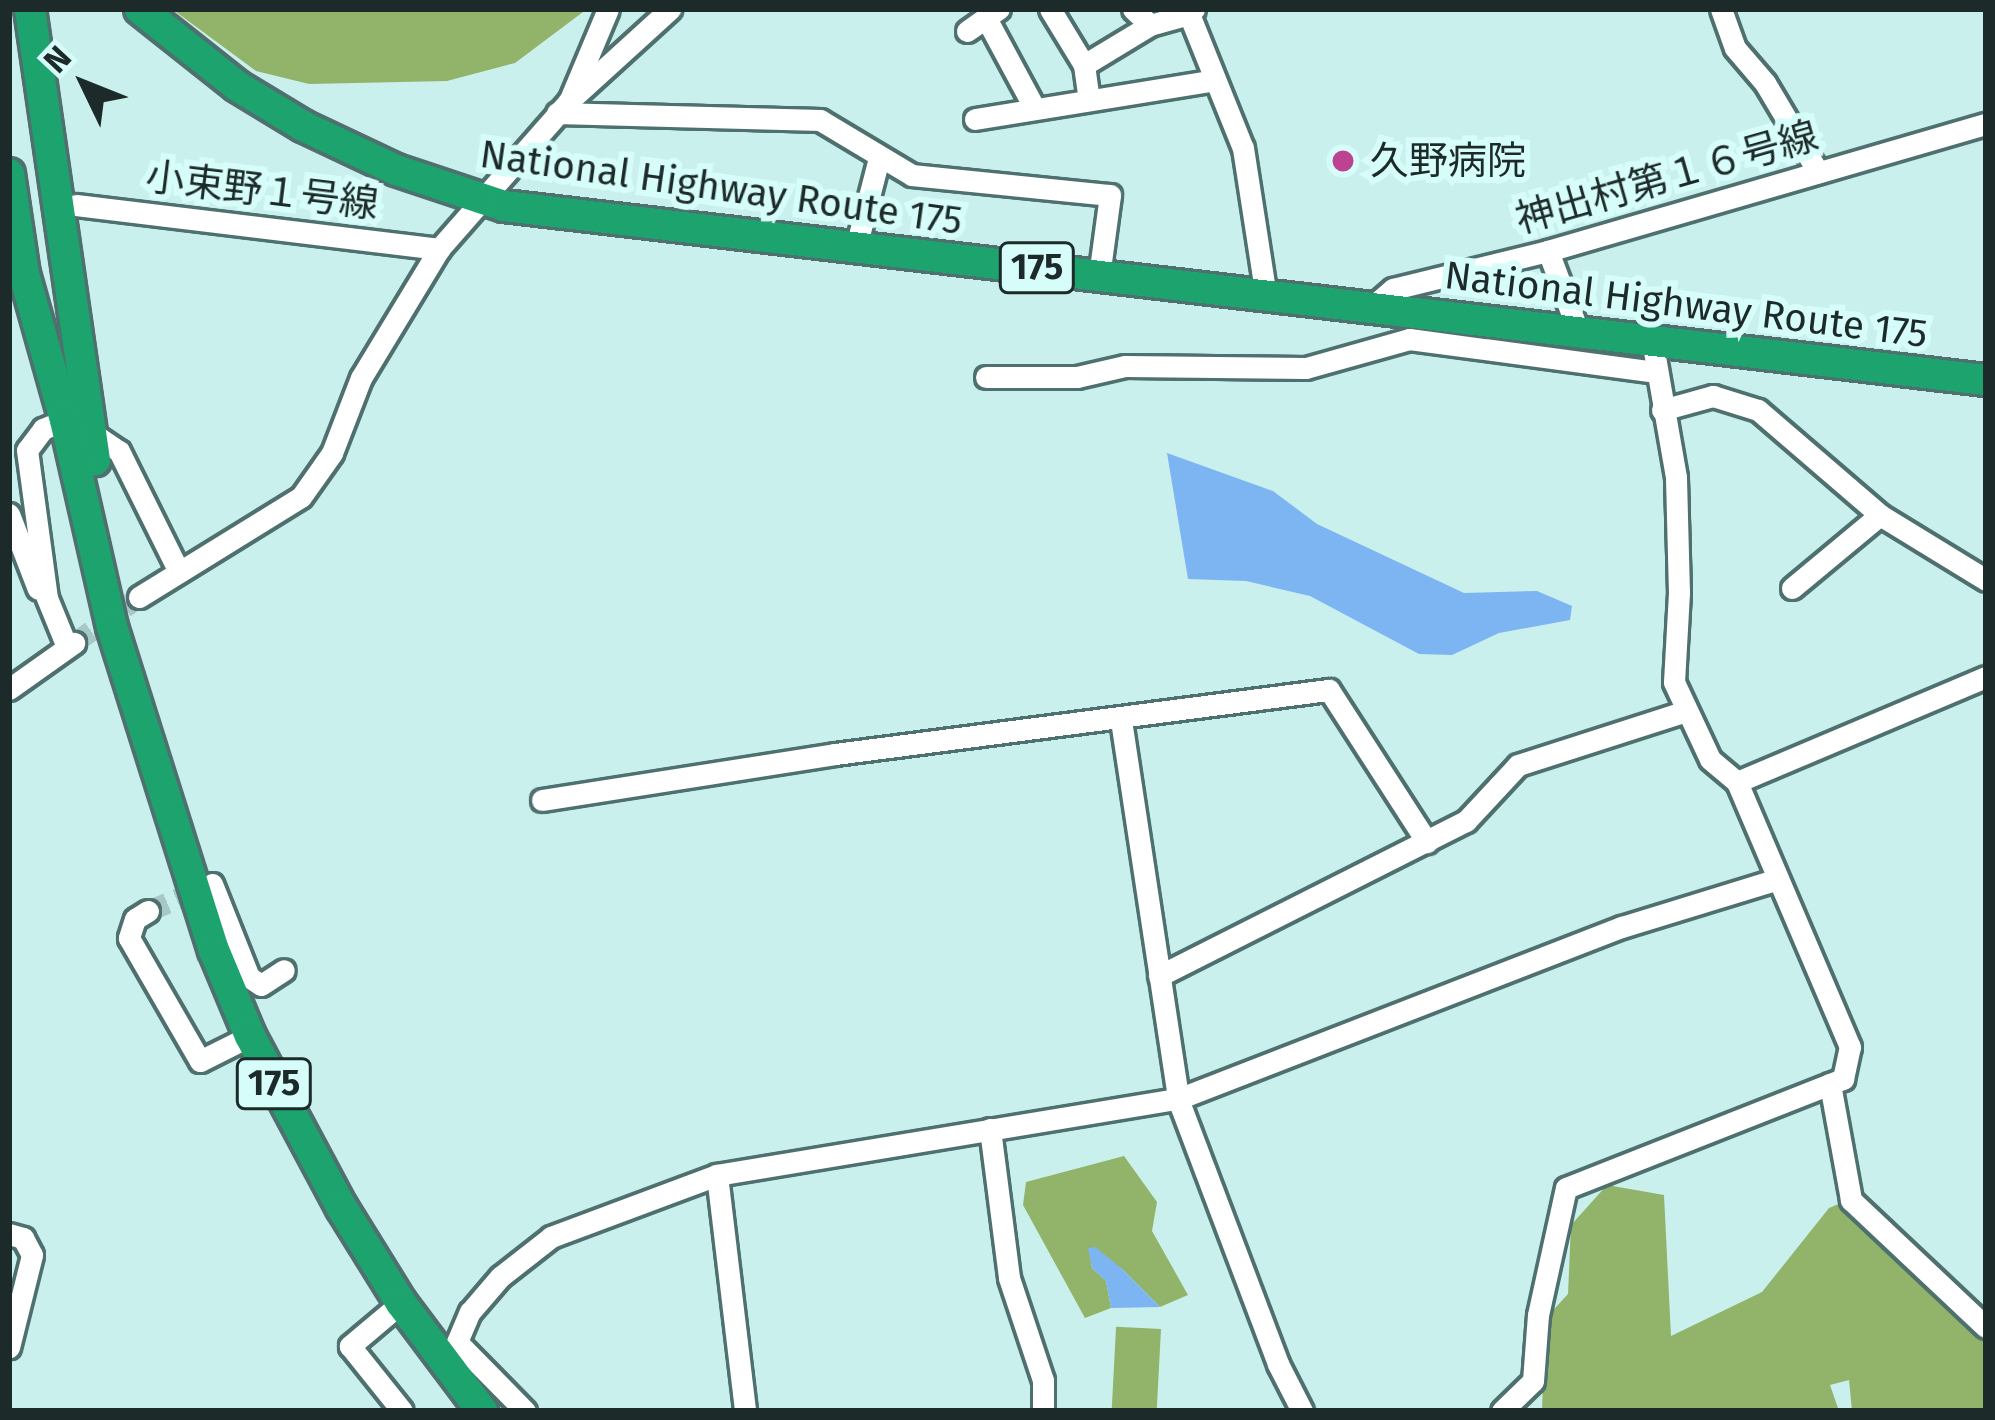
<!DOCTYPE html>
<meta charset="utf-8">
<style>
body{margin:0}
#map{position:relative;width:1995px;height:1420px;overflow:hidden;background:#caf0ed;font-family:"Fira Sans","Noto Sans JP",sans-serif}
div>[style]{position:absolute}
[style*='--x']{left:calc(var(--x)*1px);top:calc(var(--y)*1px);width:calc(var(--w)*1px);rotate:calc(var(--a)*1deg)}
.forest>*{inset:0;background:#91b46a;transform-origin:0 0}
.water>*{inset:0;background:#7db4f2}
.minor-tunnel>*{height:21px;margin-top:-10.5px;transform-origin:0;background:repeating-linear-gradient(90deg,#a7c8c6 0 21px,transparent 0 31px)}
.roads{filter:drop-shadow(3px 0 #4e706e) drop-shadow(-3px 0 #4e706e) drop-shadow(0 3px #4e706e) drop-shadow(0 -3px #4e706e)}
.minor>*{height:21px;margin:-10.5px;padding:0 10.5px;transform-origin:10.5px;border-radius:10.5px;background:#fff}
.highway>*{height:30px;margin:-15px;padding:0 15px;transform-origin:15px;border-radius:15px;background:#1da46e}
.dots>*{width:33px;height:33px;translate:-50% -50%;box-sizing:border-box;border:6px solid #d7fdfa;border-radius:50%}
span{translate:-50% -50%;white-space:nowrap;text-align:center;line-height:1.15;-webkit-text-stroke:12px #d7fdfa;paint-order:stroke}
.shield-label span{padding:3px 9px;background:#d7fdfa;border:3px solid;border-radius:9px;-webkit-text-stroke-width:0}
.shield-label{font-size:36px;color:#1c2a29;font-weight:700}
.poi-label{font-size:39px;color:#1c2a29}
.left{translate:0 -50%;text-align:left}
.street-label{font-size:39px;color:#1c2a29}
.frame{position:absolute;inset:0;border:12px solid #1c2a29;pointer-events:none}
.north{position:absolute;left:24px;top:24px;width:120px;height:120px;-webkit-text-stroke:9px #d7fdfa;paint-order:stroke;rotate:313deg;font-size:33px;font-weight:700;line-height:48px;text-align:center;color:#1c2a29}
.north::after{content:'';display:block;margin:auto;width:42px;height:54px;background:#1c2a29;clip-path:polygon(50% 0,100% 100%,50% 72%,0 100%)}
</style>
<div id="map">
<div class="forest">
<div style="clip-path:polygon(172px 9px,587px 9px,515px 63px,447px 81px,309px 84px,256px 71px)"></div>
<div style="clip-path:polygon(1124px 1156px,1157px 1202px,1152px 1231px,1188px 1295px,1160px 1307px,1121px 1268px,1089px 1248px,1092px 1268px,1106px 1281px,1111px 1308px,1085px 1318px,1023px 1205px,1026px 1182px)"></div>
<div style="clip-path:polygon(1607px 1185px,1664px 1195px,1671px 1336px,1762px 1292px,1829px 1208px,1841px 1203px,1986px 1342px,1986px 1411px,1852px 1411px,1849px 1380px,1830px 1385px,1839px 1411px,1542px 1411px,1545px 1319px,1568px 1294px,1571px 1225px)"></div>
<div style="left:1161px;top:1329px;width:82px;height:45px;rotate:93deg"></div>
</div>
<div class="water">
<div style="clip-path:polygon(1167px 453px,1273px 491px,1317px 524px,1464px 593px,1537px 591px,1572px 606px,1570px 620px,1499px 633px,1452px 655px,1419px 654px,1310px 596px,1246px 581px,1188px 579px)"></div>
<div style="clip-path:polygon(1095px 1247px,1121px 1268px,1160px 1307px,1111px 1308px,1106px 1281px,1092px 1268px,1088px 1248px)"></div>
</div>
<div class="minor-tunnel">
<div style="--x:74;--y:643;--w:80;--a:-35.3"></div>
<div style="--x:148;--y:911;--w:60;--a:-22.7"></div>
</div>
<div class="roads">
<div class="minor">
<div style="--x:1050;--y:9;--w:66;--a:58.7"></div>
<div style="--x:1084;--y:65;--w:35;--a:82"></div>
<div style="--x:1133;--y:9;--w:23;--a:43"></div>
<div style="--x:1150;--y:25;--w:41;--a:-15.8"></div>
<div style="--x:1194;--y:9;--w:7;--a:135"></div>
<div style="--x:1189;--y:14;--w:144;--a:68.1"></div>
<div style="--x:1243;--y:148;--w:150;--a:81.2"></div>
<div style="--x:1721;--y:9;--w:41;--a:70.3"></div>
<div style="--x:1735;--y:48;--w:46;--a:49.4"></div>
<div style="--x:1765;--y:83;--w:104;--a:59.2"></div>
<div style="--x:986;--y:18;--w:103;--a:61.7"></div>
<div style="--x:967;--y:31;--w:39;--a:-35"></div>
<div style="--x:1084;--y:65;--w:77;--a:-31.2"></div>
<div style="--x:571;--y:97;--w:95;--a:-67.2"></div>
<div style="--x:557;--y:113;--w:263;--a:1.5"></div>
<div style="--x:820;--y:120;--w:107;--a:30.9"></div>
<div style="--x:912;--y:175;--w:199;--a:5.8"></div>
<div style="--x:1110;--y:195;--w:82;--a:97.7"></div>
<div style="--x:975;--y:119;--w:243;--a:-9.2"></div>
<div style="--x:76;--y:205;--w:366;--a:6.9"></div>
<div style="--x:856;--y:247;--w:92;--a:-75.5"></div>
<div style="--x:1548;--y:251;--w:85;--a:69.4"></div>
<div style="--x:1372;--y:307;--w:28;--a:-41"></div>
<div style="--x:1393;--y:289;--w:160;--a:-13.8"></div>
<div style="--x:1548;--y:251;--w:456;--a:-16.2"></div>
<div style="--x:986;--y:377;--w:91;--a:0"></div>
<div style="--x:1077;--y:377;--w:49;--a:-12.9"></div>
<div style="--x:1125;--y:366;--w:181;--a:0.6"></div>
<div style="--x:1306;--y:368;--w:107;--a:-15.7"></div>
<div style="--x:1409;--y:339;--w:250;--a:7.6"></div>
<div style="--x:1662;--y:410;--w:53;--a:-15.4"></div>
<div style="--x:1713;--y:396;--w:47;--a:17.3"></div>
<div style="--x:1758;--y:410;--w:161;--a:40.7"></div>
<div style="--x:1880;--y:515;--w:124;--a:31.5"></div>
<div style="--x:65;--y:420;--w:24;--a:158"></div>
<div style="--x:43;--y:429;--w:26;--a:127"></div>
<div style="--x:27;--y:450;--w:149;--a:82.3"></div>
<div style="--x:47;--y:598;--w:53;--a:67.8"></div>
<div style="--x:89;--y:431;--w:36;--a:34"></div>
<div style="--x:119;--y:451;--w:133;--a:63.6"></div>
<div style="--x:9;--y:514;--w:80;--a:68.9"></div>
<div style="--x:1792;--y:588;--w:114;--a:-39.7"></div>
<div style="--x:139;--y:597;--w:190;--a:-31.7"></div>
<div style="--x:301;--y:497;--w:54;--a:-54.8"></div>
<div style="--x:332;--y:453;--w:80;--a:-68.9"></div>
<div style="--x:361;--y:378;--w:151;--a:-58.8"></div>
<div style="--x:439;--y:249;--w:197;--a:-48.7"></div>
<div style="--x:569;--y:101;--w:137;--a:-42.3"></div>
<div style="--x:9;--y:689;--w:80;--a:-35.3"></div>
<div style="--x:1121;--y:720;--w:383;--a:81.4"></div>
<div style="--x:1178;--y:1099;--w:283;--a:69.3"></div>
<div style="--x:1278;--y:1364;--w:53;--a:62.9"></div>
<div style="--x:1737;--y:782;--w:270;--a:-22.9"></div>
<div style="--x:542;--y:800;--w:297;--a:-8.9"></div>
<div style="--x:835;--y:754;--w:498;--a:-7.4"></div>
<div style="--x:1329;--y:690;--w:181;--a:57.2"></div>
<div style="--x:212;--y:884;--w:100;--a:68.3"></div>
<div style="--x:249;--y:977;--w:14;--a:34"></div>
<div style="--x:261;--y:985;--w:27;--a:-33"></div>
<div style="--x:148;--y:911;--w:15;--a:148"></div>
<div style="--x:135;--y:919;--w:20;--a:108"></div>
<div style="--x:129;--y:938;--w:142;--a:60"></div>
<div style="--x:200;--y:1061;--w:56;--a:-26.6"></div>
<div style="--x:1159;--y:976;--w:344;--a:-26.8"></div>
<div style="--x:1466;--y:821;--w:76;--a:-47.1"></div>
<div style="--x:1518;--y:765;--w:176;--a:-17.8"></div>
<div style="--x:1830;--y:1084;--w:118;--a:79.7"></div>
<div style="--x:1851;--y:1200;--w:185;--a:43.3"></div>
<div style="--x:990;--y:1129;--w:150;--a:82.7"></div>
<div style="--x:1009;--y:1278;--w:108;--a:71.6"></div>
<div style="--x:1043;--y:1380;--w:31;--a:90"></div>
<div style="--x:717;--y:1175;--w:238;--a:83.2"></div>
<div style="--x:9;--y:1234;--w:15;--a:16"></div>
<div style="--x:23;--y:1238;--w:19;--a:62"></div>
<div style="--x:32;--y:1255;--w:95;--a:104"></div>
<div style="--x:401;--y:1303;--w:67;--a:139.9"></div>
<div style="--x:350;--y:1346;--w:83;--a:51.3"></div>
<div style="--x:525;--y:1411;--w:97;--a:-134.6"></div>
<div style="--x:457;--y:1342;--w:33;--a:-67"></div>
<div style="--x:470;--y:1312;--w:46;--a:-49.4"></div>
<div style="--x:500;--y:1277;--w:65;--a:-38.1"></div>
<div style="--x:551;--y:1237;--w:177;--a:-20.5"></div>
<div style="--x:717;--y:1175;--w:467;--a:-9.4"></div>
<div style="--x:1178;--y:1099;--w:476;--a:-21.2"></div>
<div style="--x:1622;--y:927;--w:160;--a:-17.1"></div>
<div style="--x:1502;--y:1411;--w:43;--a:-44.1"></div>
<div style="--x:1533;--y:1381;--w:66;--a:-85.7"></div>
<div style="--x:1538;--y:1315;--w:130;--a:-77.6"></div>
<div style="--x:1566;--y:1188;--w:298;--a:-21.5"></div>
<div style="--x:1843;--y:1079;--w:33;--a:-78"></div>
<div style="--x:1850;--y:1047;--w:288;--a:-113.1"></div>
<div style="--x:1737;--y:782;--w:35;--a:-140"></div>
<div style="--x:1710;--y:759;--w:85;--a:-115.1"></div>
<div style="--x:1674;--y:682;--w:89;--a:-86.8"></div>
<div style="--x:1679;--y:593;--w:116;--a:-91.5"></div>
<div style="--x:1676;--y:477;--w:139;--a:-99.9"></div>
</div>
<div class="highway">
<div style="--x:30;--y:9;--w:456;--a:81.8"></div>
<div style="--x:140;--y:9;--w:124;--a:38.4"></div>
<div style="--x:237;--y:86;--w:77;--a:31.2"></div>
<div style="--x:303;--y:126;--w:103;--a:25.3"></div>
<div style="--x:396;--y:170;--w:114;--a:18.4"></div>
<div style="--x:504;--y:206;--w:1492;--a:6.7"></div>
<div style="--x:9;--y:174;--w:101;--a:81.5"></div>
<div style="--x:24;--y:274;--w:152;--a:74.3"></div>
<div style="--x:65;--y:420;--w:212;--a:77.2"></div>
<div style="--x:112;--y:627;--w:339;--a:72.5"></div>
<div style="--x:214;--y:950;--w:93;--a:67.3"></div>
<div style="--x:250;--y:1036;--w:195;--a:61.9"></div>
<div style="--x:342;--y:1208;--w:112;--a:58.2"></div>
<div style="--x:401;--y:1303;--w:135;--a:53.1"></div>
</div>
</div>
<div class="dots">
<div style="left:1343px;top:161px;background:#be4292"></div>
</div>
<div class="shield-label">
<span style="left:1037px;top:268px">175</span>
<span style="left:274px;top:1084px">175</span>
</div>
<div class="poi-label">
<span class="left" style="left:1370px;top:161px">久野病院</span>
</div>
<div class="street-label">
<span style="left:1667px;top:178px;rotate:-16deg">神出村第１６号線</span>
<span style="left:721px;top:188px;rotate:8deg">National Highway Route 175</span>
<span style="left:262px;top:191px;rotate:7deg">小束野１号線</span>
<span style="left:1686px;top:305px;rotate:7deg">National Highway Route 175</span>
</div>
<div class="frame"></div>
<div class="north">N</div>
</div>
